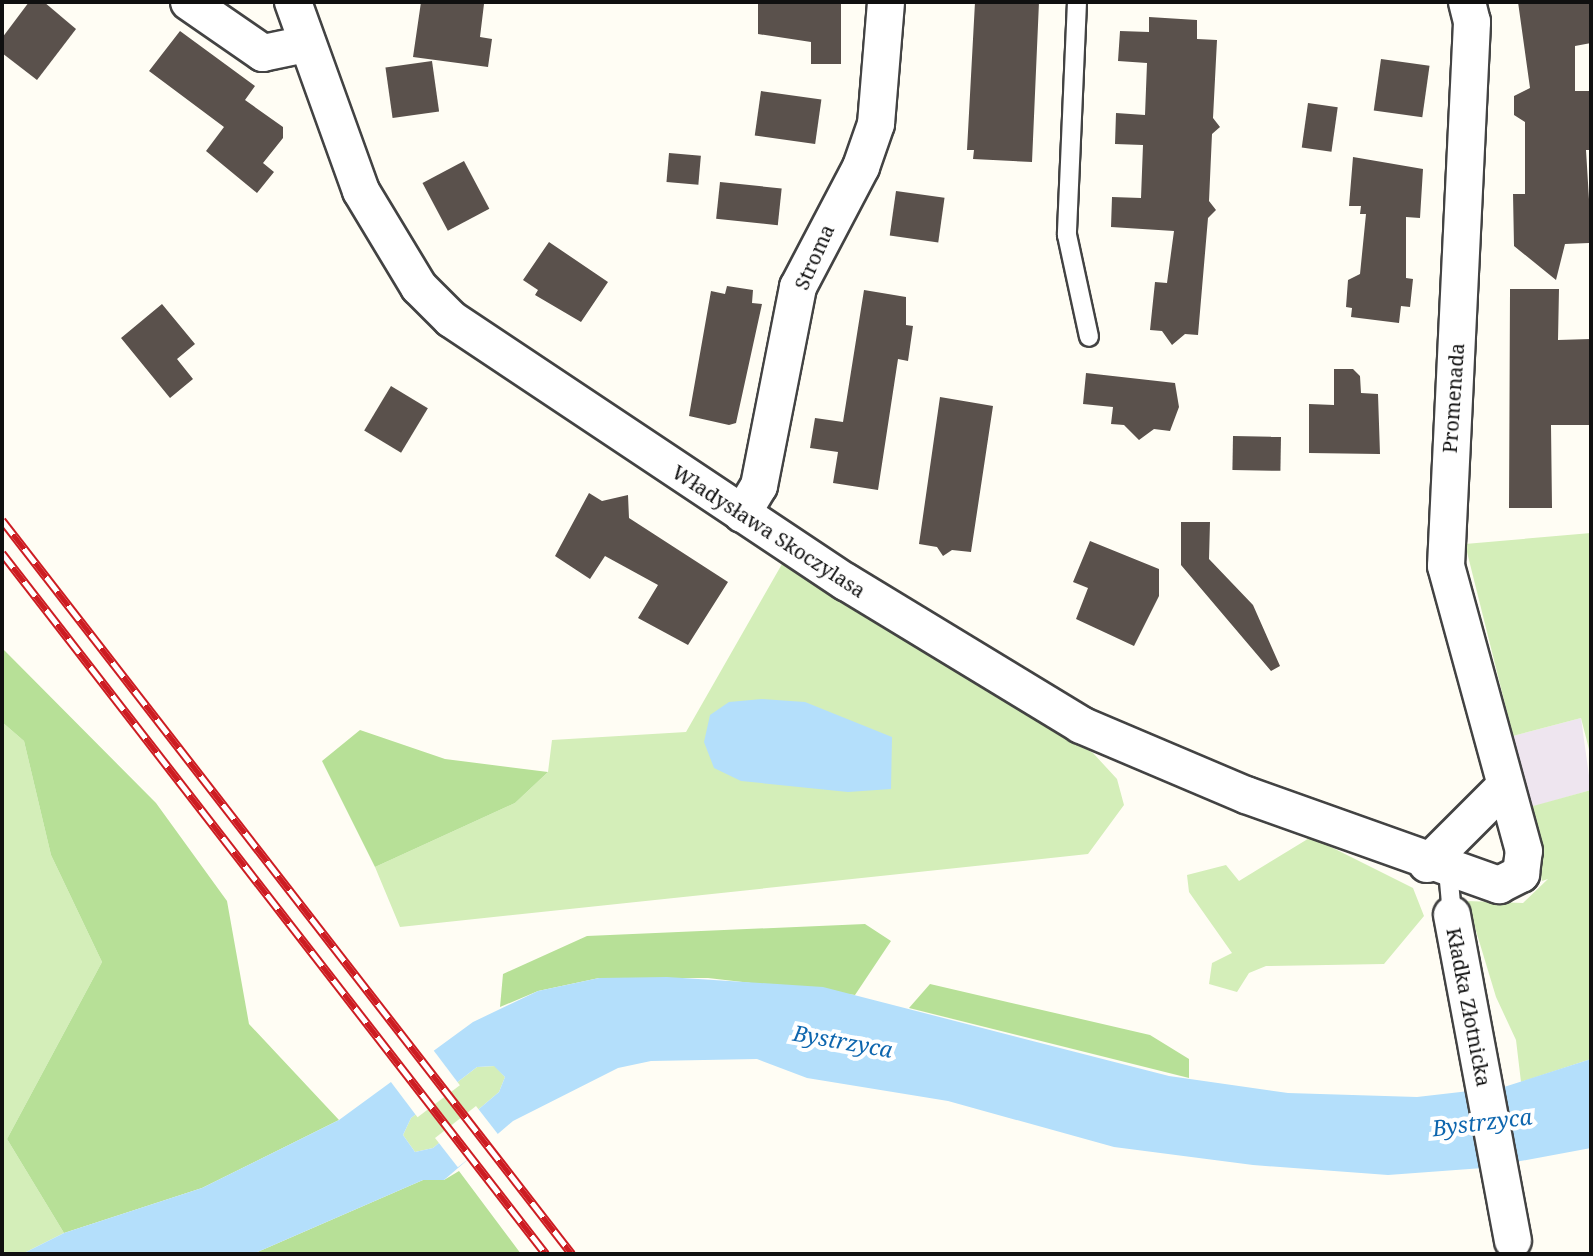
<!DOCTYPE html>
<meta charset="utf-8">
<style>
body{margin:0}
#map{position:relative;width:1593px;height:1256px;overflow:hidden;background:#fffdf4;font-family:"Noto Serif",serif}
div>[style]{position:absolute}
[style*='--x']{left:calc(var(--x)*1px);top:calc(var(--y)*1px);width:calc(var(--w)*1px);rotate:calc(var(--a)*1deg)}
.industrial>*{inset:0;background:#eee5ef}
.green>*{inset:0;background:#d4eeb9}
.forest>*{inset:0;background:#b7e097}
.water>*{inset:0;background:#b4dffb}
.pier>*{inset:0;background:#fffdf4;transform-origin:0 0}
.building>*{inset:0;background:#5a514c;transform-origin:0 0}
.roads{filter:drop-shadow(2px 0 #434343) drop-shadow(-2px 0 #434343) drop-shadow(0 2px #434343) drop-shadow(0 -2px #434343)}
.lane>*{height:18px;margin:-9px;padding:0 9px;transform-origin:9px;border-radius:9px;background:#fff}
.street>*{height:36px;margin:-18px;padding:0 18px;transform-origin:18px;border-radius:18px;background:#fff}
.rail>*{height:9px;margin-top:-4.5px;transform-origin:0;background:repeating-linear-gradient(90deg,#fff 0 18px,#cd1c22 0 36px);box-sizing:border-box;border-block:2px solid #cd1c22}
span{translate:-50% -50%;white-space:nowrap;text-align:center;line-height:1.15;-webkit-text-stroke:8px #fff;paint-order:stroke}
.street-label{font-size:20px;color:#101010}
.water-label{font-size:22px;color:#0e66ae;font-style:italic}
.frame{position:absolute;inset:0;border:4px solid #101010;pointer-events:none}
</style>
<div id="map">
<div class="industrial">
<div style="clip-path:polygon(1581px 718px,1591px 790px,1532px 807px,1513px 736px)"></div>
</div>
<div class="green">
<div style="clip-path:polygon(1591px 533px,1591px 757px,1581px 718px,1513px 736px,1465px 544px)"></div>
<div style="clip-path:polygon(782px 564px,1093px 753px,1117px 779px,1124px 805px,1088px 854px,400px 927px,375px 867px,515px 803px,548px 772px,552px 740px,686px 732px)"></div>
<div style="clip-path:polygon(2px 722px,24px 741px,51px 855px,102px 962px,7px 1139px,64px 1233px,22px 1254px,2px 1254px)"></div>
<div style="clip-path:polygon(1591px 790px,1591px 1059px,1521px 1082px,1516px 1040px,1496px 997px,1467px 901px,1523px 903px,1548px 879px,1542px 881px,1526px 808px)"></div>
<div style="clip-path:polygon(1311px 837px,1413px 888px,1424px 916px,1384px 964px,1266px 966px,1249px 973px,1237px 992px,1209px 984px,1212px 963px,1232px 953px,1189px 892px,1187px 875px,1226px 865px,1239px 881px)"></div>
<div style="clip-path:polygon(495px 1066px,505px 1077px,499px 1092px,433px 1148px,415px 1152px,403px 1135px,411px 1118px,477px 1067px)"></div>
</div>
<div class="forest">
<div style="clip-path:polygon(2px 648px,156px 803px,227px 901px,249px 1024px,339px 1120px,202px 1188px,64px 1233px,7px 1139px,102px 962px,51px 855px,24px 741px,2px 722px)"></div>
<div style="clip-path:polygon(360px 730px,445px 759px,548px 772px,515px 803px,375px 867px,322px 761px)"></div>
<div style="clip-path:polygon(865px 924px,891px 941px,855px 995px,708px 978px,599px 978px,538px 991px,500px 1007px,503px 974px,587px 936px)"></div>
<div style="clip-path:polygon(930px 984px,1150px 1035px,1189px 1059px,1189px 1078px,909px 1008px)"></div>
<div style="clip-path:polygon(459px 1171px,521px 1254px,253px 1254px,423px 1180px,444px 1180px)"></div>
</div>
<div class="water">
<div style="clip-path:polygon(762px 699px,805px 702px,892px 737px,891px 789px,848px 792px,741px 781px,714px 768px,704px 742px,710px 715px,729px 702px)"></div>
<div style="clip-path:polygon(evenodd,667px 977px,823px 987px,1169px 1076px,1288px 1093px,1417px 1097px,1504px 1087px,1591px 1059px,1591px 1148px,1483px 1168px,1388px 1175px,1253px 1165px,1114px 1147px,948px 1101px,807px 1078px,757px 1059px,651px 1061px,618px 1068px,513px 1121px,444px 1180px,423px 1180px,253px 1254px,22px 1254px,64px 1233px,202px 1188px,339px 1120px,473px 1022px,538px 991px,599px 978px,667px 977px,494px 1066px,505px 1077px,499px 1092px,433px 1148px,415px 1152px,403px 1135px,411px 1118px,477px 1067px,494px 1066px)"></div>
</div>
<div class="pier">
<div style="left:431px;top:1047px;width:48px;height:53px;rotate:53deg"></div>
<div style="left:476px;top:1106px;width:37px;height:52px;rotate:52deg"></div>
</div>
<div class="building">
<div style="clip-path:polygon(29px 2px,44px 2px,76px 29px,37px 80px,2px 53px,2px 38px)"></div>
<div style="clip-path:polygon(421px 2px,484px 4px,480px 37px,492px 39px,488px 67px,413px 57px)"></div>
<div style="clip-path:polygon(758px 2px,841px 2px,841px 64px,811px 64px,811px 42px,758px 34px)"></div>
<div style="clip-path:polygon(975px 2px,1039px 2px,1032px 162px,973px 159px,974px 150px,967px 150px)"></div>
<div style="clip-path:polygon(1518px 2px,1591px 2px,1591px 43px,1575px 46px,1575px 91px,1591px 91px,1591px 150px,1586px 150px,1591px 232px,1589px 243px,1565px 244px,1556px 280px,1514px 246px,1513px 194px,1525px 194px,1525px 122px,1514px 115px,1514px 96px,1530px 88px)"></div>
<div style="clip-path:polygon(1149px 17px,1197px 20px,1197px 39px,1217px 40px,1213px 118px,1220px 127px,1212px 134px,1209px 201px,1216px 210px,1208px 218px,1198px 335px,1185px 334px,1172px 345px,1162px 331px,1150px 330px,1155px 282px,1167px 283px,1174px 231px,1111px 227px,1112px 197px,1141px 198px,1143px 145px,1115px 144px,1116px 113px,1145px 115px,1147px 63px,1118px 61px,1120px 31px,1149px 32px)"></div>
<div style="clip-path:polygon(180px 31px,255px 86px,245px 100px,283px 127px,283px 138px,263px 163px,274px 172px,257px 193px,206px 151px,224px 127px,149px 71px)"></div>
<div style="left:1381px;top:59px;width:49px;height:52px;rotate:8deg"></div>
<div style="left:432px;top:61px;width:51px;height:47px;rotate:82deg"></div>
<div style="left:761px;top:91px;width:61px;height:45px;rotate:8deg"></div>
<div style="left:1308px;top:103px;width:30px;height:45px;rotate:8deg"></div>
<div style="left:669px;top:153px;width:32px;height:29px;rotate:5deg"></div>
<div style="clip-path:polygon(1353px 157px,1423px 169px,1420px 218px,1406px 217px,1406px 278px,1413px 279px,1410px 307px,1401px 306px,1399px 323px,1351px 317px,1352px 308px,1346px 307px,1348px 280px,1360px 274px,1366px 214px,1360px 214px,1361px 206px,1349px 206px)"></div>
<div style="left:464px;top:161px;width:54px;height:47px;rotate:62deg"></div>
<div style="left:720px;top:182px;width:62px;height:37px;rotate:6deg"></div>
<div style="left:896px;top:191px;width:49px;height:45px;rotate:8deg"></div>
<div style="clip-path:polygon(549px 242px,608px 282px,581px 322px,535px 295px,538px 290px,523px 280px)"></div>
<div style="clip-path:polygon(727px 286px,753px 290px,752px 303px,762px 304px,736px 423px,729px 425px,689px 416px,711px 291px,725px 294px)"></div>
<div style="clip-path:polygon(1510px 289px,1559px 289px,1558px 340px,1591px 339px,1591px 425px,1551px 425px,1552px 508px,1509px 508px)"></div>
<div style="clip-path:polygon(864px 290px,906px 297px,906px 325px,913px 326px,908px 361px,898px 359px,878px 490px,833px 483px,838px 452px,810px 448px,815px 418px,843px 422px)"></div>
<div style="clip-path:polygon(162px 304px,195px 344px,177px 359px,193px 379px,170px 398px,121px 338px)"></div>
<div style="clip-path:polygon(1334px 369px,1353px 369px,1360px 376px,1361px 393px,1378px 394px,1380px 454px,1309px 453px,1309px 404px,1334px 405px)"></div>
<div style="clip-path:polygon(1086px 373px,1175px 383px,1179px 407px,1170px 431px,1154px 429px,1139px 440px,1124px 425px,1111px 424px,1113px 407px,1083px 404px)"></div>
<div style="left:391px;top:386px;width:43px;height:52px;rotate:31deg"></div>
<div style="clip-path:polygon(940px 397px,993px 406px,971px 552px,952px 550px,943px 556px,937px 547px,919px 544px)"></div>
<div style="left:1233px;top:436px;width:48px;height:34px;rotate:1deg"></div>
<div style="clip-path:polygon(589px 493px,602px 501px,628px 495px,629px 518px,728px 582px,688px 645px,638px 618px,658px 585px,605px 556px,590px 579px,555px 556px)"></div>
<div style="clip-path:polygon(1181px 522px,1210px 522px,1209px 559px,1253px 605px,1280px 666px,1271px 671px,1181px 565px)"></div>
<div style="clip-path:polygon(1090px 541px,1159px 569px,1159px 596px,1134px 646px,1076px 619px,1088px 588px,1073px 582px)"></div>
</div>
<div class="roads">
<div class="lane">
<div style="--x:1077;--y:2;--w:233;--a:92.5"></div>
<div style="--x:1067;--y:235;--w:104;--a:77.8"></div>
<div style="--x:1448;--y:870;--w:45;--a:84.9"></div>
</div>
<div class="street">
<div style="--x:189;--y:2;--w:90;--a:34.6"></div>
<div style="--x:263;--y:53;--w:44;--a:-11.8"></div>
<div style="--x:293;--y:2;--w:201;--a:70.2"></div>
<div style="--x:361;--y:191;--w:112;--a:58.9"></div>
<div style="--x:419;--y:287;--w:45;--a:45"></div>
<div style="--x:451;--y:319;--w:475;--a:33.7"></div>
<div style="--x:846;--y:582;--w:275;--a:31.3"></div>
<div style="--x:1081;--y:725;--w:179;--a:23"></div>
<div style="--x:1246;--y:795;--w:269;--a:19.6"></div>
<div style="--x:1499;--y:885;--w:25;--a:-27"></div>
<div style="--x:1521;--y:874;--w:23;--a:-83"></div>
<div style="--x:1524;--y:851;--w:295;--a:-105.3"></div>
<div style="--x:1446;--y:566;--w:545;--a:-87.26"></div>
<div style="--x:1472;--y:22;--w:21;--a:-104"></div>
<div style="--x:742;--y:514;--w:33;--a:-59"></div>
<div style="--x:759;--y:486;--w:203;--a:-78.9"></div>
<div style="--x:798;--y:287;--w:136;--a:-62.3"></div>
<div style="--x:861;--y:167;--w:46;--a:-70.8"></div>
<div style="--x:876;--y:124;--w:122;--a:-85.3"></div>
<div style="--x:1427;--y:864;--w:110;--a:-45"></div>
<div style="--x:1452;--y:915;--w:331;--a:79.4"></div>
</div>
</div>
<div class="rail">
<div style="--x:2;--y:520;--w:929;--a:52.17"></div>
<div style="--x:2;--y:553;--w:887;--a:52.19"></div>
</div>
<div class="street-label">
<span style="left:814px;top:257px;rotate:-66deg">Stroma</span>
<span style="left:1453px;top:398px;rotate:-86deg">Promenada</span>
<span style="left:769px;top:531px;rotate:33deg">Władysława Skoczylasa</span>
<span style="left:1469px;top:1007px;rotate:79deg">Kładka Złotnicka</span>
</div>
<div class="water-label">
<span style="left:843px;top:1041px;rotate:10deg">Bystrzyca</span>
<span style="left:1482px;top:1122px;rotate:-7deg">Bystrzyca</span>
</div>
<div class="frame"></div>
</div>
